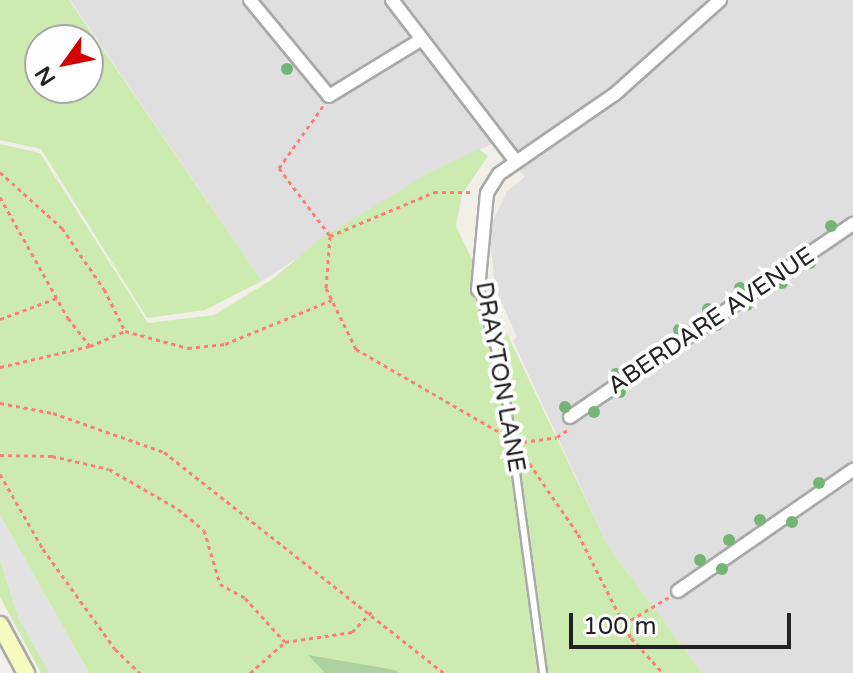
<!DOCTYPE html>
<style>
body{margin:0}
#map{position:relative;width:853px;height:673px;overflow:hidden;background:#f2efe9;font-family:"Varela Round",sans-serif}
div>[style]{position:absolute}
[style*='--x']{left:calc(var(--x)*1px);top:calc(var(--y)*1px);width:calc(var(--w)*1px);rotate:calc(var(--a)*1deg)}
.residential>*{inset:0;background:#e0dfdf}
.grass>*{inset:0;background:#cdebb0}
.forest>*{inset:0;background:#add19e}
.parking>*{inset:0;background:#e2e2e2}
.path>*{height:3px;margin-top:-1.5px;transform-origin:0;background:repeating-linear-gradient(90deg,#fa8072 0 4px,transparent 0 8px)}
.roads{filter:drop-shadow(2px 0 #a9a9a9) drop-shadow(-2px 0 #a9a9a9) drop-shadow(0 2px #a9a9a9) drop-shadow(0 -2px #a9a9a9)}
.lane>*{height:6px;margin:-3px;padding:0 3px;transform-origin:3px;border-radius:3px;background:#fff}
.street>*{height:12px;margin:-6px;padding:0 6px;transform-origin:6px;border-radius:6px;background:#fff}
.secondary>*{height:16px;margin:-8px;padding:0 8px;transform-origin:8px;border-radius:8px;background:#f7fabf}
.trees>*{width:12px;height:12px;margin:-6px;border-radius:50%;background:#74b475}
span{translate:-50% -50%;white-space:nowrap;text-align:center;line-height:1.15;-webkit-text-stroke:8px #fff;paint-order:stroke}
.street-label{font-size:24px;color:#222}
.north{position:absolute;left:24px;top:24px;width:80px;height:80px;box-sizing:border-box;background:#fff;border:2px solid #a7a7a7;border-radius:50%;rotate:237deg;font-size:22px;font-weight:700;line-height:32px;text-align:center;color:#222}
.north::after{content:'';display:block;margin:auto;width:28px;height:36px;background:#d40000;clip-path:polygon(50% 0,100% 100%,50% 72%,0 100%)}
.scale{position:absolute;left:569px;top:613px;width:222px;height:36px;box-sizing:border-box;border:4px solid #222;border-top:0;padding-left:10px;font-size:24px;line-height:28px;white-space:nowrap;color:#222;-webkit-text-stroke:6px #fff;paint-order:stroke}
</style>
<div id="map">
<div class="residential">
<div style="clip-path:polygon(70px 0,853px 0,853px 673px,702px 673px,608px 546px,513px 341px,517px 337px,495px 288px,489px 229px,507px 191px,525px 177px,496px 142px,427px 174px,262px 281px)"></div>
</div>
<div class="grass">
<div style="clip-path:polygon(evenodd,0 0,69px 0,262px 281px,205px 310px,147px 318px,41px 149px,0 140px,0 0,88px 40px,88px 88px,40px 88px,40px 40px,88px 40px)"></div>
<div style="clip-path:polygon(0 144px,40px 153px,148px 323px,214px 315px,273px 279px,316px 242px,427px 174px,479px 149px,488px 156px,462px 194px,456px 226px,608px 546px,702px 673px,89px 673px,0 515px)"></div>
<div style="clip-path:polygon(0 560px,19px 619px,50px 673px,41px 673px,0 597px)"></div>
</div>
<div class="forest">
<div style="clip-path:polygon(308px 655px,395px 670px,399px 673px,325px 673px)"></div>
</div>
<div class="parking">
<div style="clip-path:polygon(0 515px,89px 673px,50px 673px,19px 619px,0 560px)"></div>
</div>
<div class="path">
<div style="--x:323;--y:106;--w:76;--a:125.4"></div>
<div style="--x:279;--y:168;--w:85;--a:53.1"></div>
<div style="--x:330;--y:236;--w:52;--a:94.4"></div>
<div style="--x:326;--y:288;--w:68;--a:63.8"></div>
<div style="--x:356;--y:349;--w:168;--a:30.1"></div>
<div style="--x:0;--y:172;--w:84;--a:42.1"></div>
<div style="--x:62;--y:228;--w:74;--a:55.5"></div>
<div style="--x:104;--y:289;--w:47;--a:63.4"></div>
<div style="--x:0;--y:197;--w:139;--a:60.7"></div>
<div style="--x:68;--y:318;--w:36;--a:52"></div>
<div style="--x:90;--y:346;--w:38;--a:-23"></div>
<div style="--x:125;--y:331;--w:65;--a:15.1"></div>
<div style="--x:188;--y:348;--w:37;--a:-6"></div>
<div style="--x:225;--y:344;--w:116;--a:-22.4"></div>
<div style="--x:330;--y:236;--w:113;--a:-22.9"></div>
<div style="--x:434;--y:192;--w:39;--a:0"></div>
<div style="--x:0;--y:319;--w:61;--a:-20.2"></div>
<div style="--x:0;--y:367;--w:92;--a:-13.1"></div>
<div style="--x:0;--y:403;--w:54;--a:10.7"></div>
<div style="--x:53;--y:413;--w:118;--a:19.4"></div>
<div style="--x:164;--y:452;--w:357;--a:38.3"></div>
<div style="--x:523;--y:442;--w:34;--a:-8"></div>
<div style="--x:557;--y:437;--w:14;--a:-34"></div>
<div style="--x:0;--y:455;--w:52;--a:1.1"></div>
<div style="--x:52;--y:456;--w:58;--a:12.8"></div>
<div style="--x:109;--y:469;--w:80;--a:30.1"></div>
<div style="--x:178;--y:509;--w:33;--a:39"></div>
<div style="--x:204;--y:530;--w:56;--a:73.5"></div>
<div style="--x:220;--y:584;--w:29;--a:29"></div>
<div style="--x:245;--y:598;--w:59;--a:47.7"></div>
<div style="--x:525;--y:457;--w:93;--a:55.5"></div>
<div style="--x:578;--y:534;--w:117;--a:63"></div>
<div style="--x:631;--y:638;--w:47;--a:47.6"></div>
<div style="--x:0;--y:474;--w:86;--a:60.2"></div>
<div style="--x:43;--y:549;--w:123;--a:54.2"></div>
<div style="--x:115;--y:649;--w:35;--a:44"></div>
<div style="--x:624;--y:624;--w:52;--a:-31"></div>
<div style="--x:250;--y:673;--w:47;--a:-41.5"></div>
<div style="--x:285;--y:642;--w:68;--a:-8.5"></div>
<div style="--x:352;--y:632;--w:28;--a:-46"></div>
</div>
<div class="roads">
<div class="lane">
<div style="--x:479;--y:291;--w:89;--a:74.4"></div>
<div style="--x:503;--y:377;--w:299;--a:82.3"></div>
</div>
<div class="street">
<div style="--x:250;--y:0;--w:124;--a:50.5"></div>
<div style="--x:329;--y:96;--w:109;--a:-31.5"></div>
<div style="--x:392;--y:0;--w:200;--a:52.5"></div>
<div style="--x:478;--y:290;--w:97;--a:-84.7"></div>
<div style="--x:487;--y:193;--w:22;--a:-58"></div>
<div style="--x:499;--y:174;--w:141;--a:-34.6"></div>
<div style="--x:615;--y:94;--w:141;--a:-41.8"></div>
<div style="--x:570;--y:417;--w:343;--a:-34.3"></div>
<div style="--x:678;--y:591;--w:213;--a:-34.7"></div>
</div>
<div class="secondary">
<div style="--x:0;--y:625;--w:55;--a:61.6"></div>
</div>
</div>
<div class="trees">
<div style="left:287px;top:69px"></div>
<div style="left:831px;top:226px"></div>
<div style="left:810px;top:263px"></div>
<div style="left:782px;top:283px"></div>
<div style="left:740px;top:288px"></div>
<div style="left:747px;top:305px"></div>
<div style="left:708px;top:309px"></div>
<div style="left:717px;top:325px"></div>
<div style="left:679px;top:330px"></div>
<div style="left:616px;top:374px"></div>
<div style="left:620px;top:392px"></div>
<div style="left:565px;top:407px"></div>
<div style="left:594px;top:412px"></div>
<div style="left:819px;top:483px"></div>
<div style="left:760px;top:520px"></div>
<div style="left:792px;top:522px"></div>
<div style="left:729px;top:540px"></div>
<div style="left:700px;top:560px"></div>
<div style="left:722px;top:569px"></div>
</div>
<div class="street-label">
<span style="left:711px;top:321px;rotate:-34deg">ABERDARE AVENUE</span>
<span style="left:500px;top:377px;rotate:80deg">DRAYTON LANE</span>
</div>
<div class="north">N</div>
<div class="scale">100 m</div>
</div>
